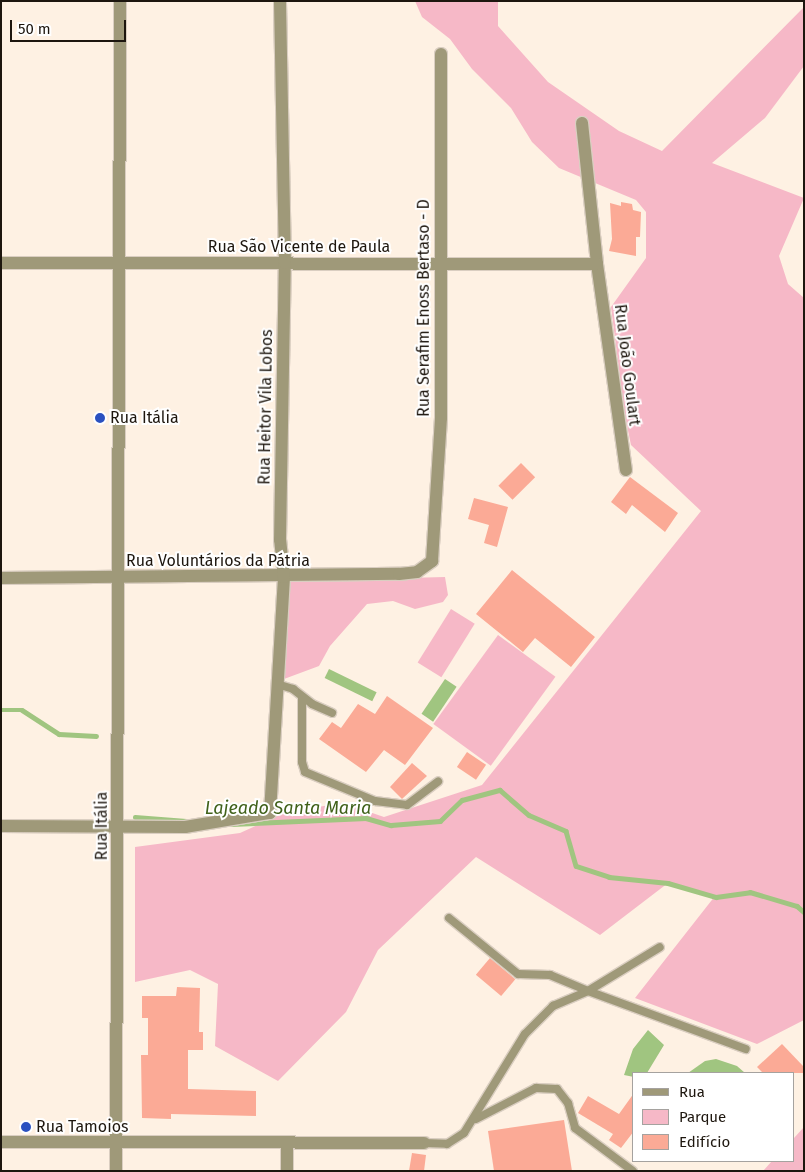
<!DOCTYPE html>
<meta charset="utf-8">
<style>
body{margin:0}
#map{position:relative;width:805px;height:1172px;overflow:hidden;background:#fef1e3;font-family:"Fira Sans",sans-serif}
div>[style]{position:absolute}
[style*='--x']{left:calc(var(--x)*1px);top:calc(var(--y)*1px);width:calc(var(--w)*1px);rotate:calc(var(--a)*1deg)}
.green>*{inset:0;background:#f6b8c7;transform-origin:0 0}
.water>*{inset:0;background:#a0c580;transform-origin:0 0}
.stream>*{height:4.5px;margin:-2.25px;padding:0 2.25px;transform-origin:2.25px;border-radius:2.25px;background:#a0c580}
.building>*{inset:0;background:#fbaa96;transform-origin:0 0}
.roads{filter:drop-shadow(1px 0 #dacec1) drop-shadow(-1px 0 #dacec1) drop-shadow(0 1px #dacec1) drop-shadow(0 -1px #dacec1)}
.service>*{height:8px;margin:-4px;padding:0 4px;transform-origin:4px;border-radius:4px;background:#9f9979}
.minor>*{height:12px;margin:-6px;padding:0 6px;transform-origin:6px;border-radius:6px;background:#9f9979}
.dots>*{width:14px;height:14px;translate:-50% -50%;box-sizing:border-box;border:2px solid #fff;border-radius:50%}
span{translate:-50% -50%;white-space:nowrap;text-align:center;line-height:1.15;-webkit-text-stroke:4px #fff;paint-order:stroke}
.street-label{font-size:16px;color:#1d160e}
.poi-label{font-size:16px;color:#1d160e}
.left{translate:0 -50%;text-align:left}
.water-label{font-size:18px;color:#40611a;font-style:italic}
.frame{position:absolute;inset:0;border:2px solid #1d160e;pointer-events:none}
.legend{position:absolute;left:632px;top:1072px;width:162px;height:90px;box-sizing:border-box;background:#fff;border:1px solid #a5a29f;margin:0;padding:6px 9px;list-style:none;font-size:15px;color:#1d160e}
.legend li{display:flex;align-items:center;gap:10px;height:25px}
.legend b{width:25px;border:1px solid #a5a29f}
.scale{position:absolute;left:10px;top:20px;width:116px;height:22px;box-sizing:border-box;border:2px solid #1d160e;border-top:0;padding-left:6px;font-size:15px;line-height:18px;white-space:nowrap;color:#1d160e;-webkit-text-stroke:4px #fff;paint-order:stroke}
</style>
<div id="map">
<div class="green">
<div style="clip-path:polygon(415px 1px,498px 1px,498px 26px,548px 82px,619px 131px,662px 151px,804px 7px,804px 66px,765px 118px,712px 163px,804px 198px,779px 256px,788px 284px,804px 298px,804px 1020px,757px 1044px,635px 998px,715px 896px,668px 883px,600px 935px,476px 857px,378px 950px,346px 1012px,278px 1081px,215px 1046px,218px 984px,190px 970px,135px 982px,135px 847px,240px 833px,286px 812px,343px 803px,384px 817px,482px 785px,701px 511px,631px 445px,625px 416px,611px 307px,646px 258px,646px 212px,636px 200px,559px 168px,532px 142px,511px 108px,472px 69px,450px 39px,422px 17px)"></div>
<div style="clip-path:polygon(445px 577px,448px 595px,443px 602px,415px 609px,393px 601px,367px 604px,330px 646px,319px 666px,284px 679px,288px 581px)"></div>
<div style="left:451px;top:609px;width:28px;height:63px;rotate:32deg"></div>
<div style="left:498px;top:635px;width:71px;height:110px;rotate:36deg"></div>
<div style="clip-path:polygon(804px 1127px,804px 1171px,763px 1171px,772px 1161px,794px 1161px,794px 1138px)"></div>
</div>
<div class="water">
<div style="left:329px;top:669px;width:53px;height:10px;rotate:26deg"></div>
<div style="left:445px;top:679px;width:14px;height:42px;rotate:34deg"></div>
<div style="clip-path:polygon(648px 1030px,664px 1045px,647px 1073px,634px 1073px,634px 1077px,624px 1075px,633px 1049px)"></div>
<div style="clip-path:polygon(716px 1059px,737px 1066px,745px 1073px,688px 1073px,705px 1061px)"></div>
</div>
<div class="stream">
<div style="--x:1;--y:710;--w:21;--a:0"></div>
<div style="--x:22;--y:710;--w:44;--a:33"></div>
<div style="--x:59;--y:734;--w:37;--a:3"></div>
<div style="--x:135;--y:817;--w:51;--a:4.5"></div>
<div style="--x:231;--y:824;--w:135;--a:-2.5"></div>
<div style="--x:366;--y:818;--w:26;--a:16"></div>
<div style="--x:391;--y:825;--w:49;--a:-4.7"></div>
<div style="--x:440;--y:821;--w:30;--a:-44"></div>
<div style="--x:462;--y:800;--w:39;--a:-15"></div>
<div style="--x:500;--y:790;--w:38;--a:41"></div>
<div style="--x:529;--y:815;--w:40;--a:23.4"></div>
<div style="--x:566;--y:831;--w:36;--a:74"></div>
<div style="--x:576;--y:866;--w:35;--a:18"></div>
<div style="--x:609;--y:877;--w:59;--a:5.8"></div>
<div style="--x:668;--y:883;--w:50;--a:16.3"></div>
<div style="--x:716;--y:897;--w:34;--a:-8"></div>
<div style="--x:750;--y:892;--w:49;--a:16.6"></div>
<div style="--x:797;--y:906;--w:9;--a:41"></div>
</div>
<div class="building">
<div style="clip-path:polygon(621px 202px,632px 204px,633px 210px,641px 212px,640px 237px,636px 237px,636px 256px,609px 251px,612px 239px,610px 203px,621px 206px)"></div>
<div style="left:521px;top:463px;width:20px;height:32px;rotate:45deg"></div>
<div style="clip-path:polygon(630px 477px,678px 513px,665px 532px,632px 505px,626px 514px,611px 502px)"></div>
<div style="clip-path:polygon(474px 498px,508px 507px,497px 547px,484px 543px,489px 525px,468px 519px)"></div>
<div style="clip-path:polygon(512px 570px,595px 637px,571px 667px,535px 638px,523px 652px,476px 614px)"></div>
<div style="clip-path:polygon(387px 696px,433px 728px,405px 765px,384px 750px,366px 772px,319px 739px,332px 722px,341px 728px,358px 704px,375px 714px)"></div>
<div style="left:467px;top:752px;width:23px;height:18px;rotate:34deg"></div>
<div style="clip-path:polygon(412px 763px,427px 776px,402px 799px,390px 787px)"></div>
<div style="left:490px;top:958px;width:33px;height:22px;rotate:40deg"></div>
<div style="clip-path:polygon(177px 987px,200px 988px,199px 1032px,203px 1032px,203px 1050px,188px 1050px,188px 1089px,256px 1091px,256px 1116px,171px 1114px,171px 1119px,142px 1118px,141px 1055px,148px 1055px,148px 1018px,142px 1018px,142px 996px,176px 996px)"></div>
<div style="clip-path:polygon(782px 1044px,804px 1067px,804px 1073px,763px 1073px,757px 1067px)"></div>
<div style="clip-path:polygon(634px 1093px,634px 1131px,621px 1148px,609px 1140px,613px 1134px,578px 1113px,588px 1096px,619px 1114px)"></div>
<div style="clip-path:polygon(564px 1120px,572px 1171px,494px 1171px,488px 1131px)"></div>
<div style="clip-path:polygon(412px 1153px,426px 1155px,424px 1171px,409px 1171px)"></div>
</div>
<div class="roads">
<div class="service">
<div style="--x:277;--y:684;--w:17;--a:17"></div>
<div style="--x:293;--y:689;--w:24;--a:38"></div>
<div style="--x:312;--y:704;--w:22;--a:24"></div>
<div style="--x:302;--y:697;--w:65;--a:90"></div>
<div style="--x:302;--y:762;--w:10;--a:73"></div>
<div style="--x:305;--y:772;--w:76;--a:22.5"></div>
<div style="--x:375;--y:801;--w:32;--a:7"></div>
<div style="--x:407;--y:805;--w:39;--a:-37"></div>
<div style="--x:449;--y:918;--w:89;--a:39.1"></div>
<div style="--x:518;--y:974;--w:32;--a:2"></div>
<div style="--x:550;--y:975;--w:41;--a:22.8"></div>
<div style="--x:588;--y:991;--w:84;--a:-31.4"></div>
<div style="--x:476;--y:1119;--w:68;--a:-27.3"></div>
<div style="--x:536;--y:1088;--w:21;--a:3"></div>
<div style="--x:557;--y:1089;--w:18;--a:52"></div>
<div style="--x:568;--y:1103;--w:26;--a:74"></div>
<div style="--x:575;--y:1128;--w:72;--a:36.6"></div>
<div style="--x:424;--y:1143;--w:23;--a:2"></div>
<div style="--x:447;--y:1144;--w:20;--a:-33"></div>
<div style="--x:464;--y:1133;--w:116;--a:-58.4"></div>
<div style="--x:525;--y:1034;--w:40;--a:-45"></div>
<div style="--x:553;--y:1006;--w:38;--a:-23"></div>
<div style="--x:588;--y:991;--w:168;--a:20.2"></div>
</div>
<div class="minor">
<div style="--x:582;--y:123;--w:142;--a:83.9"></div>
<div style="--x:597;--y:264;--w:208;--a:82"></div>
<div style="--x:1;--y:263;--w:596;--a:0.1"></div>
<div style="--x:1;--y:578;--w:398;--a:-0.6"></div>
<div style="--x:399;--y:574;--w:18;--a:-6"></div>
<div style="--x:417;--y:572;--w:19;--a:-36"></div>
<div style="--x:432;--y:561;--w:143;--a:-86.4"></div>
<div style="--x:441;--y:418;--w:364;--a:-90"></div>
<div style="--x:1;--y:826;--w:184;--a:0.3"></div>
<div style="--x:185;--y:827;--w:86;--a:-9.4"></div>
<div style="--x:270;--y:813;--w:236;--a:-86.6"></div>
<div style="--x:284;--y:577;--w:37;--a:-96"></div>
<div style="--x:280;--y:540;--w:277;--a:-89"></div>
<div style="--x:285;--y:263;--w:262;--a:-91.1"></div>
<div style="--x:1;--y:1142;--w:423;--a:0.1"></div>
<div style="--x:116;--y:1171;--w:1170;--a:-89.8"></div>
<div style="--x:287;--y:1171;--w:28;--a:-90"></div>
</div>
</div>
<div class="dots">
<div style="left:100px;top:418px;background:#2b51c0"></div>
<div style="left:26px;top:1127px;background:#2b51c0"></div>
</div>
<div class="street-label">
<span style="left:299px;top:247px">Rua São Vicente de Paula</span>
<span style="left:424px;top:308px;rotate:-90deg">Rua Serafim Enoss Bertaso - D</span>
<span style="left:627px;top:365px;rotate:83deg">Rua João Goulart</span>
<span style="left:266px;top:407px;rotate:-89deg">Rua Heitor Vila Lobos</span>
<span style="left:218px;top:561px">Rua Voluntários da Pátria</span>
<span style="left:102px;top:826px;rotate:-90deg">Rua Itália</span>
</div>
<div class="poi-label">
<span class="left" style="left:110px;top:418px">Rua Itália</span>
<span class="left" style="left:36px;top:1127px">Rua Tamoios</span>
</div>
<div class="water-label">
<span style="left:288px;top:808px">Lajeado Santa Maria</span>
</div>
<div class="frame"></div>
<ul class="legend">
<li><b style="height:6px;background:#9f9979"></b>Rua</li>
<li><b style="height:14px;background:#f6b8c7"></b>Parque</li>
<li><b style="height:14px;background:#fbaa96"></b>Edifício</li>
</ul>
<div class="scale">50 m</div>
</div>
